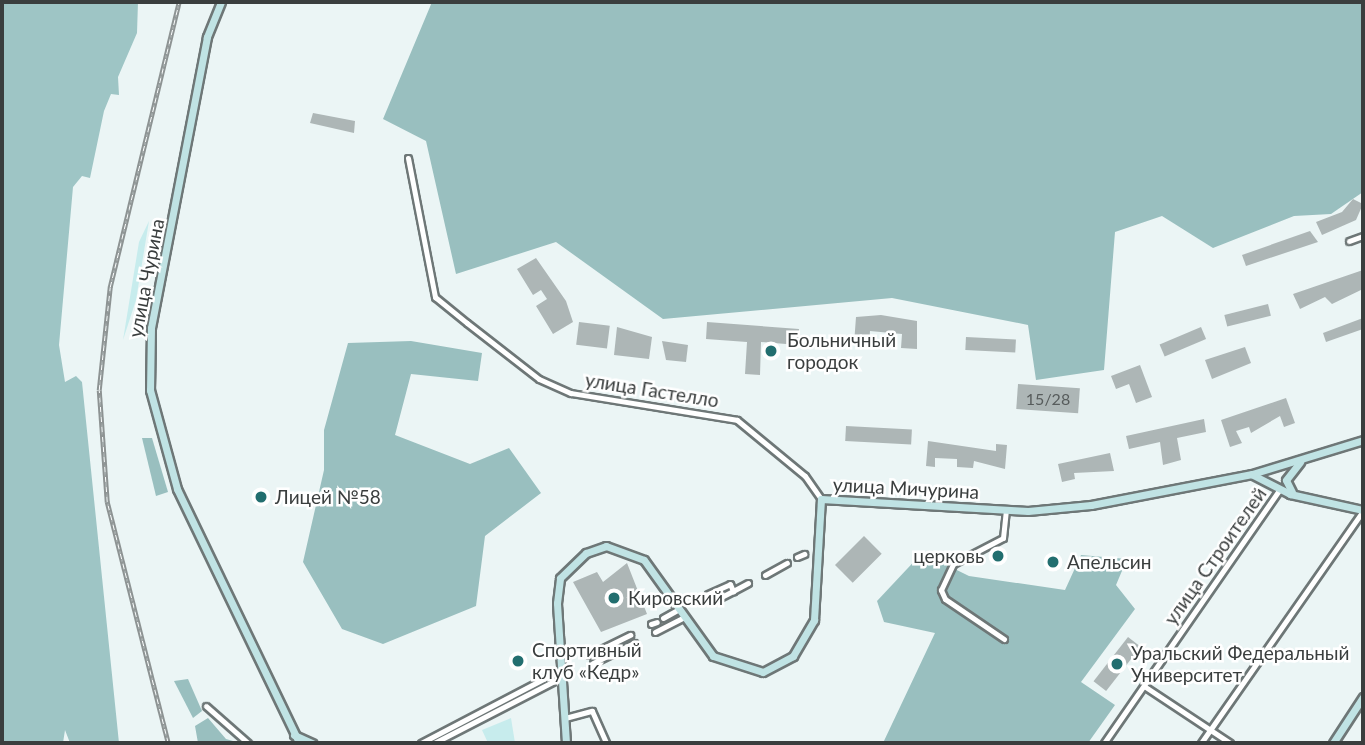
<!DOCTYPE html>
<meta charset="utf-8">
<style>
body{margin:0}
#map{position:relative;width:1365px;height:745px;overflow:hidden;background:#ebf5f5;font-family:Lato,sans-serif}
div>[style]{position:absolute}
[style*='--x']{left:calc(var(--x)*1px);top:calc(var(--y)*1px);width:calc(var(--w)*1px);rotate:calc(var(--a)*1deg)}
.green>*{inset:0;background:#c7eced}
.forest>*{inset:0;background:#99bfbf}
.water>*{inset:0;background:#9ec5c5}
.building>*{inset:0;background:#adb6b6;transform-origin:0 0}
.roads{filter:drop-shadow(2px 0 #6e7777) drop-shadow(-2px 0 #6e7777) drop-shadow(0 2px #6e7777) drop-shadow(0 -2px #6e7777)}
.street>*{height:5px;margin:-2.5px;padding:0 2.5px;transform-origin:2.5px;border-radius:2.5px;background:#fff}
.secondary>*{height:7px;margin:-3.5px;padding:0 3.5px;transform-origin:3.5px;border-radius:3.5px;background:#c0e3e4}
.rail>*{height:4.5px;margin-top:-2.25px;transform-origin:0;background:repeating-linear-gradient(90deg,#fff 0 5px,#8d9393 0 10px);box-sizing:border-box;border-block:2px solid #8d9393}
.dots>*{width:19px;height:19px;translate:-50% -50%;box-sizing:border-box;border:4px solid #fff;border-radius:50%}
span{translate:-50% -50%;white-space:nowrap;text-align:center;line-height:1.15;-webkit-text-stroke:5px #fff;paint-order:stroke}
.number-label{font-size:16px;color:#575c5c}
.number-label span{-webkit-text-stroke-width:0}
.street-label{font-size:19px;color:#3a3e3e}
.poi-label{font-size:19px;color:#3a3e3e}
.left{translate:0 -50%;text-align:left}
.right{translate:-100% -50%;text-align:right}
.frame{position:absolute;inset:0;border:4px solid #3a3e3e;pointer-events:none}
</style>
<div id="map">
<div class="green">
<div style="clip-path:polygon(149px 221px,136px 300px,123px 340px,139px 242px)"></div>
<div style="clip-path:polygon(511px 718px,515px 743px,488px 743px,482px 730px)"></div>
</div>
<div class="forest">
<div style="clip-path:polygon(432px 2px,1363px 2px,1363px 192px,1331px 214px,1294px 216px,1213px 248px,1162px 216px,1115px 232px,1104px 370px,1036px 380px,1028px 325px,892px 298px,663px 319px,556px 242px,456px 274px,426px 141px,383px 119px)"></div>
<div style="clip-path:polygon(411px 341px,482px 353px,478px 381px,411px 374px,395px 435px,470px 464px,509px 448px,541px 493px,485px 536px,476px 606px,383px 644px,342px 629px,303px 562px,324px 470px,324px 430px,348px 343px)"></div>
<div style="clip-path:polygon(142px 438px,152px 438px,168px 492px,156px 496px)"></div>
<div style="clip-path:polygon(922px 553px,969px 576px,1065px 590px,1081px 555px,1127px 559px,1116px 585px,1135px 609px,1081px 682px,1115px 705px,1088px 743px,883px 743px,935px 633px,884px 622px,877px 601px)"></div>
<div style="clip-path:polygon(188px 679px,202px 711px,193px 718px,174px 681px)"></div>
<div style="clip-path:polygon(208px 718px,226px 739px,240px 743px,198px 743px,195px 726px)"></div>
</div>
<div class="water">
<div style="clip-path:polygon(2px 2px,138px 2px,137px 33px,118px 77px,119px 95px,111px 94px,104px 111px,90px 178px,82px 176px,73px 187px,59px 345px,65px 382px,76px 376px,82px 382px,119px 743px,70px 743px,65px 730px,63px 743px,2px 743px)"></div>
</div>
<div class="building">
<div style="clip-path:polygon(313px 113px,355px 121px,354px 133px,310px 123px)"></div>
<div style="clip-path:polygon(1353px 199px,1363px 204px,1356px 220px,1322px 235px,1316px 222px,1342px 212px)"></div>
<div style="clip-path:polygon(1310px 231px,1318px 242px,1246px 266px,1242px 255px)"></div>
<div style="clip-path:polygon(536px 258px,566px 301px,573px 322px,553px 334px,536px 306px,547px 299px,541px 290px,533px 295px,517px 269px)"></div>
<div style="clip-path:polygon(1363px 270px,1363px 289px,1332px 304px,1325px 297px,1300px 309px,1293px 294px)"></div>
<div style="left:1268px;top:304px;width:12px;height:45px;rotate:76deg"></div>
<div style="clip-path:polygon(881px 315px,917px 321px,917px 349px,901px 348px,902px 334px,870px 331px,869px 346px,854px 344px,856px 317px)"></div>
<div style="clip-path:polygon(1363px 318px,1363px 329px,1326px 342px,1323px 333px)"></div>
<div style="left:579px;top:322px;width:31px;height:23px;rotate:7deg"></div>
<div style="clip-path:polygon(707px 322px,799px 329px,798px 345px,761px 342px,760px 375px,745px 374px,747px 342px,706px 339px)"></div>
<div style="clip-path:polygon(617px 327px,652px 337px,649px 359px,614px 355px)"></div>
<div style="left:1201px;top:327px;width:13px;height:45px;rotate:67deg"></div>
<div style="left:966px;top:337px;width:50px;height:13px;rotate:3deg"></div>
<div style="clip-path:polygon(662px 341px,688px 345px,686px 362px,666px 360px)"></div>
<div style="clip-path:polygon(1245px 347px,1251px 363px,1212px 379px,1205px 360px)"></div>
<div style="clip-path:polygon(1140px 365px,1152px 397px,1136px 403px,1129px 384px,1116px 389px,1111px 376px)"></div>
<div style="left:1018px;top:384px;width:62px;height:25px;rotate:4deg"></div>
<div style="clip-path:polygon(1286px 398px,1295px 423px,1284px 427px,1280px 416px,1251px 433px,1249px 427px,1236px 431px,1242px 443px,1230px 447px,1221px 420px)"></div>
<div style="clip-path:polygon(1204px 419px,1206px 432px,1177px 438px,1181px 460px,1163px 465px,1160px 442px,1129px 449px,1126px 436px)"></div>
<div style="left:846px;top:426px;width:66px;height:15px;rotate:3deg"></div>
<div style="clip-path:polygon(928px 441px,996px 451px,996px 444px,1007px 445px,1005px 469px,974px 461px,973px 468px,957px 467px,957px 459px,935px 458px,935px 467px,926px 466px)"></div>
<div style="clip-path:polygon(1110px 453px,1114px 471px,1074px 473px,1075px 479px,1062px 482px,1058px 464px)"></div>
<div style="left:864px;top:536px;width:25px;height:41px;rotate:45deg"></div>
<div style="clip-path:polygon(627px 563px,647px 614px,601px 632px,573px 582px,597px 572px,603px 582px)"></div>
<div style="left:1128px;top:637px;width:16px;height:56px;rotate:38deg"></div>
</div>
<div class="roads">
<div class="street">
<div style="--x:408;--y:158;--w:142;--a:79"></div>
<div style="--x:435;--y:297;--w:41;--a:39.1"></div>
<div style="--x:467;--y:323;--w:91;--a:37.9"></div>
<div style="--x:539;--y:379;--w:35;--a:24"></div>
<div style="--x:571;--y:393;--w:168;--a:9.2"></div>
<div style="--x:737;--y:420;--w:88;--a:39.5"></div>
<div style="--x:805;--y:476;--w:28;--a:55"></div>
<div style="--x:1349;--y:241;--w:15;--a:-20"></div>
<div style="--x:797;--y:557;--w:8;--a:-23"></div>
<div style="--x:765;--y:575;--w:25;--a:-29"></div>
<div style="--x:733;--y:591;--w:17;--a:-28"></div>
<div style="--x:708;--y:594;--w:24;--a:-24"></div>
<div style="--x:730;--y:584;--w:8;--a:67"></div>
<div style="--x:733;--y:591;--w:22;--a:153"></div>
<div style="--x:663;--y:618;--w:18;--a:-29"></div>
<div style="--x:651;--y:624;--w:6;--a:-18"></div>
<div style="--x:655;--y:632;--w:33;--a:-27"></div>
<div style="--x:1004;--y:639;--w:71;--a:-145.9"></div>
<div style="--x:945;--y:599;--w:10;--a:-114"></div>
<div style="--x:941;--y:590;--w:29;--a:-65"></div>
<div style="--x:953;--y:564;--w:56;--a:-27.5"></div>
<div style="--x:1003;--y:538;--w:29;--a:-84"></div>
<div style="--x:589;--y:655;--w:46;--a:-26"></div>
<div style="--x:593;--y:663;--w:46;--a:-26"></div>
<div style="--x:1144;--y:686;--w:103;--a:33.5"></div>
<div style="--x:206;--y:706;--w:56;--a:41.4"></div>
<div style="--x:565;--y:718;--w:28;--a:-15"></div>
<div style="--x:592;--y:711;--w:35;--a:66"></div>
<div style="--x:421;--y:743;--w:151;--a:-27.6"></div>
<div style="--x:434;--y:743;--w:137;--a:-27.3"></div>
<div style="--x:1104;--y:743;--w:309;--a:-55.3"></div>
<div style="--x:1201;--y:743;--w:283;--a:-55.1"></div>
</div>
<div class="secondary">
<div style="--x:221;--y:2;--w:38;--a:112"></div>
<div style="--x:207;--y:37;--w:296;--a:100.9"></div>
<div style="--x:151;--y:328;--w:62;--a:90.9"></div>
<div style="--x:150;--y:390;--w:103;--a:74.7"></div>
<div style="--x:177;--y:489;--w:282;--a:64.3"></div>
<div style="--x:1253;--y:475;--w:42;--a:27.2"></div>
<div style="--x:1290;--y:494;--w:75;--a:12.4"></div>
<div style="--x:1292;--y:492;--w:13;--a:-117"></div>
<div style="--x:1286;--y:480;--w:23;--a:-52"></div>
<div style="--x:294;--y:735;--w:20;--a:24"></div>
<div style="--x:566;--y:743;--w:140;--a:-93.7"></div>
<div style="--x:557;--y:603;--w:25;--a:-83"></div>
<div style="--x:560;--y:578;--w:36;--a:-44"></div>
<div style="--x:586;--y:553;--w:21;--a:-19"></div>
<div style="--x:606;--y:546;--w:40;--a:20.2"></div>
<div style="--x:644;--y:560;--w:118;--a:54.3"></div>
<div style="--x:713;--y:656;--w:52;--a:17.7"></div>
<div style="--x:763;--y:672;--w:34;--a:-28"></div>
<div style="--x:793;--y:656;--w:42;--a:-59.7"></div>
<div style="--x:814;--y:620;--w:121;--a:-86.7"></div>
<div style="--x:821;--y:499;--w:207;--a:3.3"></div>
<div style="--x:1028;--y:511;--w:63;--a:-5.4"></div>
<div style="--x:1091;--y:505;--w:164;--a:-10.9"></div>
<div style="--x:1252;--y:474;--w:116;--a:-17"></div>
<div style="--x:1333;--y:743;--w:55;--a:-56.9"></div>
</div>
</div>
<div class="rail">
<div style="--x:168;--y:743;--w:249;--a:-104.2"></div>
<div style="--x:107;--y:502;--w:112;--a:-94.1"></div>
<div style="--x:99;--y:390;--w:104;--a:-83.9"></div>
<div style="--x:110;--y:287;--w:293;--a:-76.4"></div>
</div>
<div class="dots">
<div style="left:771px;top:351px;background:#226e6f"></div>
<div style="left:261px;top:497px;background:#226e6f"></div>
<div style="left:998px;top:556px;background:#226e6f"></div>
<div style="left:1053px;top:562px;background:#226e6f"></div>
<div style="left:614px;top:598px;background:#226e6f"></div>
<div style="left:518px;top:661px;background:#226e6f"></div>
<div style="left:1117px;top:664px;background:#226e6f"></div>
</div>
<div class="number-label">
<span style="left:1048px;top:399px">15/28</span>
</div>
<div class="street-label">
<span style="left:146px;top:278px;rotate:-79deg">улица Чурина</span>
<span style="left:652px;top:390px;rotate:9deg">улица Гастелло</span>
<span style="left:906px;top:488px;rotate:3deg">улица Мичурина</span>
<span style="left:1215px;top:556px;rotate:-55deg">улица Строителей</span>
</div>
<div class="poi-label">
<span class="left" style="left:787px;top:351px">Больничный<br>городок</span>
<span class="left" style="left:275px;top:497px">Лицей №58</span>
<span class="right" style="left:984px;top:556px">церковь</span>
<span class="left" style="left:1067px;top:562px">Апельсин</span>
<span class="left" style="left:628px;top:598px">Кировский</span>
<span class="left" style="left:532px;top:661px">Спортивный<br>клуб «Кедр»</span>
<span class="left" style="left:1131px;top:664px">Уральский Федеральный<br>Университет</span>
</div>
<div class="frame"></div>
</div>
